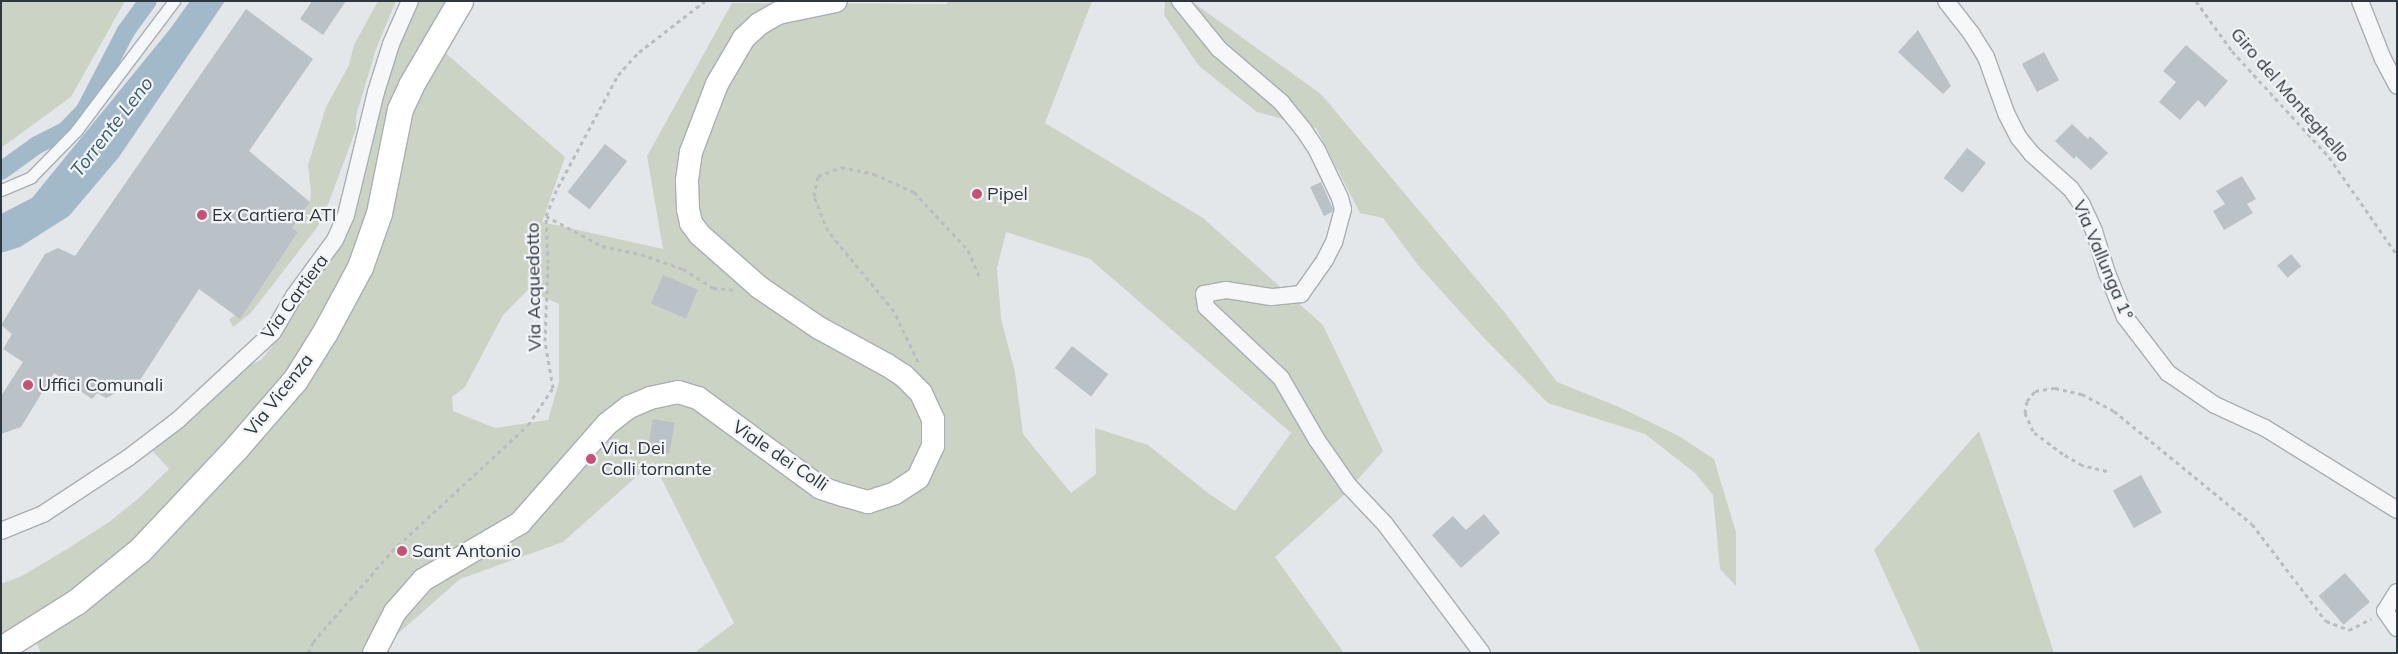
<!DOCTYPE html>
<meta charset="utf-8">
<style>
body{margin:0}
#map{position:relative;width:2398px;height:654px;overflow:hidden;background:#e3e7ea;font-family:Mulish,sans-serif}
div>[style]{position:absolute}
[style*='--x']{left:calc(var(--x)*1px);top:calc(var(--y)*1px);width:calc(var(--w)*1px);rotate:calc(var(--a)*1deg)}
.green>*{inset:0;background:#cbd3c5}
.water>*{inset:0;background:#a1b9c8}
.canal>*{height:18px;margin:-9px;padding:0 9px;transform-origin:9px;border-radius:9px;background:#a1b9c8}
.building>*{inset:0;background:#bac1c7;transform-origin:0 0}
.path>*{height:3px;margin-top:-1.5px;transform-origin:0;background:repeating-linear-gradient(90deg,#b9bdc2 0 4px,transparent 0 8px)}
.roads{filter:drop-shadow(1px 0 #a8afb4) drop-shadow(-1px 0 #a8afb4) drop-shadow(0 1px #a8afb4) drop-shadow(0 -1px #a8afb4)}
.pedestrian>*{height:11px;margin:-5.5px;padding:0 5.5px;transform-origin:5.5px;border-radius:5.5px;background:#f5f7f9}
.minor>*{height:16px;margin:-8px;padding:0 8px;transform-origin:8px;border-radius:8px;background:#f5f7f9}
.secondary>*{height:22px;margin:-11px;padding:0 11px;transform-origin:11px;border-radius:11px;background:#fff}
.primary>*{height:25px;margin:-12.5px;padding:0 12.5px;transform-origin:12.5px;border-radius:12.5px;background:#fff}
.dots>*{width:14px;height:14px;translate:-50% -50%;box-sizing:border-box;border:2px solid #f3f5f8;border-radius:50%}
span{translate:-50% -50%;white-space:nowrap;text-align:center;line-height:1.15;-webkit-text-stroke:4.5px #f3f5f8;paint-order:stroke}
.street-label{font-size:18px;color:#2c3741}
.poi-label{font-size:18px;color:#2c3741}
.left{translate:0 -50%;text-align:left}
.water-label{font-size:19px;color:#385b73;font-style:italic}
.frame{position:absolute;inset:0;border:2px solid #2c3741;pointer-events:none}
</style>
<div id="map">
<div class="green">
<div style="clip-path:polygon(1px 1px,125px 1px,71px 97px,1px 148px)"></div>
<div style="clip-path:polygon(378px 1px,396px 1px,376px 49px,356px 116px,356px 129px,329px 202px,318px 226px,295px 256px,251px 313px,233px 327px,229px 319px,236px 315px,240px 318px,298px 232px,292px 228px,310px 202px,311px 191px,308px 165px,326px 107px,349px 65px,354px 45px)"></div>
<div style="clip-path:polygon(419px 1px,447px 1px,361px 238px,321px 320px,270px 394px,135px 539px,102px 567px,60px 598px,1px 634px,1px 584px,22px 576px,67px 549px,109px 522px,139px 498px,169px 469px,150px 448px,246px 367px,261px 360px,271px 348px,311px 284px,372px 129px,399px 38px)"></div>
<div style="clip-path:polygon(evenodd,948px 1px,1092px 1px,1045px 123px,1203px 218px,1323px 325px,1383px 451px,1346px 493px,1275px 557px,1344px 653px,694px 653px,734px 623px,653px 462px,563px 542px,460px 579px,393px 638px,388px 653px,41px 653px,36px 642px,76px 617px,119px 584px,167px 538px,209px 496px,305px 384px,409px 110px,443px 51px,565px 157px,542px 222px,663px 249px,647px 156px,732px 3px,947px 4px,948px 1px,1006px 232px,1090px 259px,1291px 433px,1235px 511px,1208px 493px,1148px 445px,1095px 428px,1096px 474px,1071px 493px,1023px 434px,1015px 372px,1001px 319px,997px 268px,1006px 232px,948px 1px,528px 290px,559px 304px,559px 382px,548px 420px,495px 428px,453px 411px,452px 397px,465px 387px,503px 315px,528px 290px)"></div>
<div style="clip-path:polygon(1165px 1px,1191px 1px,1321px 94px,1506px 314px,1557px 382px,1619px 407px,1679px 436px,1714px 459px,1736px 532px,1736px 586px,1720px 569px,1713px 495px,1695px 473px,1645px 434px,1548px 403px,1482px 336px,1418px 265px,1383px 218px,1360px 213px,1316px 128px,1257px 112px,1199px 66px,1164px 15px)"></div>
<div style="clip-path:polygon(1979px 431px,2021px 552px,2054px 653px,1921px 653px,1874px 550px)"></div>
</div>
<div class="water">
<div style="clip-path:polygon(190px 1px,225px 1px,119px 157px,69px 216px,20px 247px,1px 253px,1px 214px,32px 198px,170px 29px)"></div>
</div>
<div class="canal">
<div style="--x:1;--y:171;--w:44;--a:-35.8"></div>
<div style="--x:37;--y:145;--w:31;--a:-27"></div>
<div style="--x:65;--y:131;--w:29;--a:-46"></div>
<div style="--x:85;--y:110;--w:89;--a:-62.6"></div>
<div style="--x:126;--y:31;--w:37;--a:-54"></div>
</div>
<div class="building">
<div style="clip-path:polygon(312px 1px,346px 1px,323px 35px,300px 19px)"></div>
<div style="clip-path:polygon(246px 9px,313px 59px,249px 151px,310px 202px,292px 228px,298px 232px,240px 319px,199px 289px,140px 380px,106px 398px,97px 393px,92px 399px,54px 373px,21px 427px,1px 434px,1px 396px,23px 362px,3px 349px,12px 334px,1px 325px,45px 254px,58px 248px,75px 256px)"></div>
<div style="clip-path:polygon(1918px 30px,1951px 86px,1943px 94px,1898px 52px)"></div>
<div style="clip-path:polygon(2186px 45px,2228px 81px,2205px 107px,2198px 100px,2180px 120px,2159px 102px,2176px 82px,2163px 71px)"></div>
<div style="left:2044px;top:52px;width:32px;height:25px;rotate:62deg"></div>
<div style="clip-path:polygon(2072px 124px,2088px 139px,2090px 136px,2108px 153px,2091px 170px,2076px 156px,2074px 159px,2055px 141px)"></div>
<div style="left:605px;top:144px;width:28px;height:61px;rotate:38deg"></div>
<div style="left:1967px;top:148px;width:24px;height:38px;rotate:38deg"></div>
<div style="clip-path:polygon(2242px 176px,2256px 199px,2247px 204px,2253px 213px,2224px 230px,2213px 211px,2225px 204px,2216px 191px)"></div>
<div style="clip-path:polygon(1321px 182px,1333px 209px,1332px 212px,1324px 216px,1310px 187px)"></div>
<div style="left:2291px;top:254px;width:16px;height:18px;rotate:50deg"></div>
<div style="left:663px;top:275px;width:38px;height:31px;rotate:23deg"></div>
<div style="left:1072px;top:346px;width:46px;height:28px;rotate:38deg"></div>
<div style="left:653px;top:419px;width:22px;height:31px;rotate:10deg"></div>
<div style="left:2141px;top:475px;width:43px;height:32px;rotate:61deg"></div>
<div style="clip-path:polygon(1484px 514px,1500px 533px,1461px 568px,1432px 535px,1453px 516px,1466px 530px)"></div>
<div style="left:2345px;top:573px;width:38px;height:35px;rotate:49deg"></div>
</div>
<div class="path">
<div style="--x:2196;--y:1;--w:62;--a:54.2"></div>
<div style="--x:2232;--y:51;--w:144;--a:47.5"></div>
<div style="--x:2329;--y:157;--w:119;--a:55.2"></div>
<div style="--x:546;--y:216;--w:64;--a:28.2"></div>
<div style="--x:602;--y:246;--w:40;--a:12"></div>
<div style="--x:641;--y:254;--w:45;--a:19.7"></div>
<div style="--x:683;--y:269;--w:36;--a:32"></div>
<div style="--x:713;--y:288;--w:21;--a:5"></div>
<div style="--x:918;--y:362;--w:56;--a:-115.2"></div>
<div style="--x:894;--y:311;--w:104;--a:-129.5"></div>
<div style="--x:828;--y:231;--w:38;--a:-112"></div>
<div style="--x:814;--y:196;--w:20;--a:-79"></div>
<div style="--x:818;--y:176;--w:25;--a:-21"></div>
<div style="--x:841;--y:167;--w:34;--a:12"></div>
<div style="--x:874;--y:174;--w:44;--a:24.2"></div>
<div style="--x:914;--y:192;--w:79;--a:47"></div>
<div style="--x:968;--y:250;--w:28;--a:67"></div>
<div style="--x:2107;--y:471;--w:26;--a:-167"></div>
<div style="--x:2082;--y:465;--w:22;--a:-150"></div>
<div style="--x:2063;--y:454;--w:38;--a:-143"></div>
<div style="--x:2033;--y:431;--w:20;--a:-114"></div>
<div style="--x:2025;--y:413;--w:12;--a:-81"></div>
<div style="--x:2027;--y:401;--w:13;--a:-51"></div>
<div style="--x:2035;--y:391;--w:20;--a:-9"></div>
<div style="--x:2055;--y:388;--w:28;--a:13"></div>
<div style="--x:2082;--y:394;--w:36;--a:28"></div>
<div style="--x:2114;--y:411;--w:178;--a:39.3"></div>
<div style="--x:2252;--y:524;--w:122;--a:52.7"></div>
<div style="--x:2326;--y:621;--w:25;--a:21"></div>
<div style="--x:2349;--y:630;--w:25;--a:-27"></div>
<div style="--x:308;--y:653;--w:12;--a:-66"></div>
<div style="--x:313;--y:642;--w:121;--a:-49"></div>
<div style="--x:392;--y:551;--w:185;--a:-42.8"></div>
<div style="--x:528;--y:425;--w:45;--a:-56"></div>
<div style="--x:553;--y:388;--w:48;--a:-99.7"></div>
<div style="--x:545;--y:341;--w:78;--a:-87.8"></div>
<div style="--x:548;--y:263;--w:47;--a:-92.4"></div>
<div style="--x:546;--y:216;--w:31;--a:-68"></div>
<div style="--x:558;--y:187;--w:127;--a:-61.8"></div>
<div style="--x:618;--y:75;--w:31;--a:-48"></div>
<div style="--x:639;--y:52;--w:83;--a:-37.7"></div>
</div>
<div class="roads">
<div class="pedestrian">
<div style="--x:1;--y:190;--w:33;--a:-23"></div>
<div style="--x:31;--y:177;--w:64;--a:-45.6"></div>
<div style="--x:76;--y:131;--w:163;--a:-53"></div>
</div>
<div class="minor">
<div style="--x:1180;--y:1;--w:62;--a:50.9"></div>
<div style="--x:1219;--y:49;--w:82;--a:40.5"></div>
<div style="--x:1281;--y:102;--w:35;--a:51"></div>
<div style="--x:1303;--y:129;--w:25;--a:56"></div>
<div style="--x:1317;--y:150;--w:53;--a:64.4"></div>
<div style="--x:1340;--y:198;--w:11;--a:75"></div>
<div style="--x:1343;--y:209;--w:34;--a:105"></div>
<div style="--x:1334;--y:242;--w:20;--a:117"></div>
<div style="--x:1325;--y:260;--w:42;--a:125.2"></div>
<div style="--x:1301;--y:294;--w:30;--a:174"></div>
<div style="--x:1271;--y:297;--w:46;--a:-171.2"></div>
<div style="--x:1226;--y:290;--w:22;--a:170"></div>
<div style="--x:1204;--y:294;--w:13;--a:81"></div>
<div style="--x:1206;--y:307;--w:103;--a:43.4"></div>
<div style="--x:1281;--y:378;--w:72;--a:59.9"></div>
<div style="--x:1317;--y:440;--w:56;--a:55.2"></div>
<div style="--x:1349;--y:486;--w:52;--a:46.5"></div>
<div style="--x:1385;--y:524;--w:161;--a:53.1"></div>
<div style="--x:1946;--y:1;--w:41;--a:52"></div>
<div style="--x:1971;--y:33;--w:28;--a:58"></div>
<div style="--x:1986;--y:57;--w:59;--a:70.3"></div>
<div style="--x:2006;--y:113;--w:28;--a:63"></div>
<div style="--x:2019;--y:138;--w:21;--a:51"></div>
<div style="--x:2032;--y:154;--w:52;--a:41.9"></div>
<div style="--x:2071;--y:189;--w:19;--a:55"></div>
<div style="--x:2082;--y:205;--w:29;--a:65"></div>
<div style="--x:2094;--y:231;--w:44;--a:72.8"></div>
<div style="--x:2107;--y:273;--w:48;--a:67.8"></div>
<div style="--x:2125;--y:317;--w:71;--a:52.5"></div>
<div style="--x:2168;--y:373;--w:57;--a:34.2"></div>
<div style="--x:2215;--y:405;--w:55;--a:24.7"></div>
<div style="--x:2265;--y:428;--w:155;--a:31.8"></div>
<div style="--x:2360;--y:1;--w:62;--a:68.4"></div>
<div style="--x:2383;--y:59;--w:30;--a:62"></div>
<div style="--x:1;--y:531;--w:45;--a:-22"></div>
<div style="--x:43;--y:514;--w:102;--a:-33.4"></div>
<div style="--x:128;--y:458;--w:63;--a:-37.2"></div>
<div style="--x:178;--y:420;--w:129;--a:-42.8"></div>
<div style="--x:273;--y:332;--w:42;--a:-59.7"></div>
<div style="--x:294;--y:296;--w:69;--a:-53.8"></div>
<div style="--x:335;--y:240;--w:27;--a:-66"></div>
<div style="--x:346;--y:215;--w:127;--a:-76.3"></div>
<div style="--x:376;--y:92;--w:50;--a:-72.6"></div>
<div style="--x:391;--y:44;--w:47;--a:-66.2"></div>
<div style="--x:2397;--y:592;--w:22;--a:122"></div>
<div style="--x:2385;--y:611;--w:21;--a:55"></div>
</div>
<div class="secondary">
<div style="--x:374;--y:653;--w:46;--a:-62.9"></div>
<div style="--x:395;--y:612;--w:43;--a:-48.8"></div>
<div style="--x:423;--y:580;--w:113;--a:-30.4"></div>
<div style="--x:520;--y:523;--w:132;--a:-48.7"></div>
<div style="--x:607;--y:424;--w:28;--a:-38"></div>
<div style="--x:629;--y:407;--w:23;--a:-23"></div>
<div style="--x:650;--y:398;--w:29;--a:-12"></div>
<div style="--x:678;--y:392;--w:21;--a:17"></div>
<div style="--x:698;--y:398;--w:152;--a:36.2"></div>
<div style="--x:821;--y:488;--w:23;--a:18"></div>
<div style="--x:843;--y:495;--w:26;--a:16"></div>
<div style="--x:868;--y:502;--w:28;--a:-18"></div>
<div style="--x:895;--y:493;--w:27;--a:-33"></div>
<div style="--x:918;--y:478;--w:35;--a:-65"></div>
<div style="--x:933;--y:446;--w:27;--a:-90"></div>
<div style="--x:933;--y:419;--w:29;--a:-115"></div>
<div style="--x:921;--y:393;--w:24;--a:-135"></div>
<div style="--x:904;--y:376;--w:20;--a:-147"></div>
<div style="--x:887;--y:365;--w:77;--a:-151.4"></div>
<div style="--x:819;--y:328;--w:73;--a:-145.7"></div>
<div style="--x:759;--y:287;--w:79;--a:-138.6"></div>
<div style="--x:700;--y:235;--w:15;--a:-127"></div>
<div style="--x:691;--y:223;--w:14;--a:-102"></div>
<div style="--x:688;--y:209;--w:29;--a:-92"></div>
<div style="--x:687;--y:180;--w:28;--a:-82"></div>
<div style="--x:691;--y:152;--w:73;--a:-69.1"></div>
<div style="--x:717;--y:84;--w:53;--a:-59.6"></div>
<div style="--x:744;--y:38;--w:21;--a:-43"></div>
<div style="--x:759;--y:24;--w:22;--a:-30"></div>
<div style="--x:778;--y:13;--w:59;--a:-11.7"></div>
</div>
<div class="primary">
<div style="--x:1;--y:649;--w:89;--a:-32.1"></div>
<div style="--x:76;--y:602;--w:82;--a:-39.1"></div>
<div style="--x:140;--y:550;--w:140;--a:-46.7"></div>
<div style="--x:236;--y:448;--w:90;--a:-49.1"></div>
<div style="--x:295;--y:380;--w:57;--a:-58"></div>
<div style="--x:325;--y:332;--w:74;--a:-61.7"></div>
<div style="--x:360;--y:267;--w:57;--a:-70.6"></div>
<div style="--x:379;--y:213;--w:106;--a:-78.6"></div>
<div style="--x:400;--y:109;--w:26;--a:-65"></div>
<div style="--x:411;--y:85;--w:97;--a:-59.7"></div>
</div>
</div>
<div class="dots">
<div style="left:977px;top:194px;background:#c65174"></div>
<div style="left:202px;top:215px;background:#c65174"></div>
<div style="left:28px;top:385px;background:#c65174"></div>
<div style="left:591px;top:459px;background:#c65174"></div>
<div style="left:402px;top:551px;background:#c65174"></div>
</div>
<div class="street-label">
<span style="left:2290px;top:95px;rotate:49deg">Giro del Monteghello</span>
<span style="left:2103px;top:260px;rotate:67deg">Via Vallunga 1°</span>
<span style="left:534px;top:287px;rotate:-91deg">Via Acquedotto</span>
<span style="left:295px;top:297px;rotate:-54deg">Via Cartiera</span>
<span style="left:279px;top:395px;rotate:-52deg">Via Vicenza</span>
<span style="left:780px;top:456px;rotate:34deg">Viale dei Colli</span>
</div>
<div class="poi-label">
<span class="left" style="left:987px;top:194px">Pipel</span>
<span class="left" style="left:212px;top:215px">Ex Cartiera ATI</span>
<span class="left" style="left:38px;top:385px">Uffici Comunali</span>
<span class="left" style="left:601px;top:459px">Via. Dei<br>Colli tornante</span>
<span class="left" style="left:412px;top:551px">Sant Antonio</span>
</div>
<div class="water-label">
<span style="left:112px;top:127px;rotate:-52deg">Torrente Leno</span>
</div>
<div class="frame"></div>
</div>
